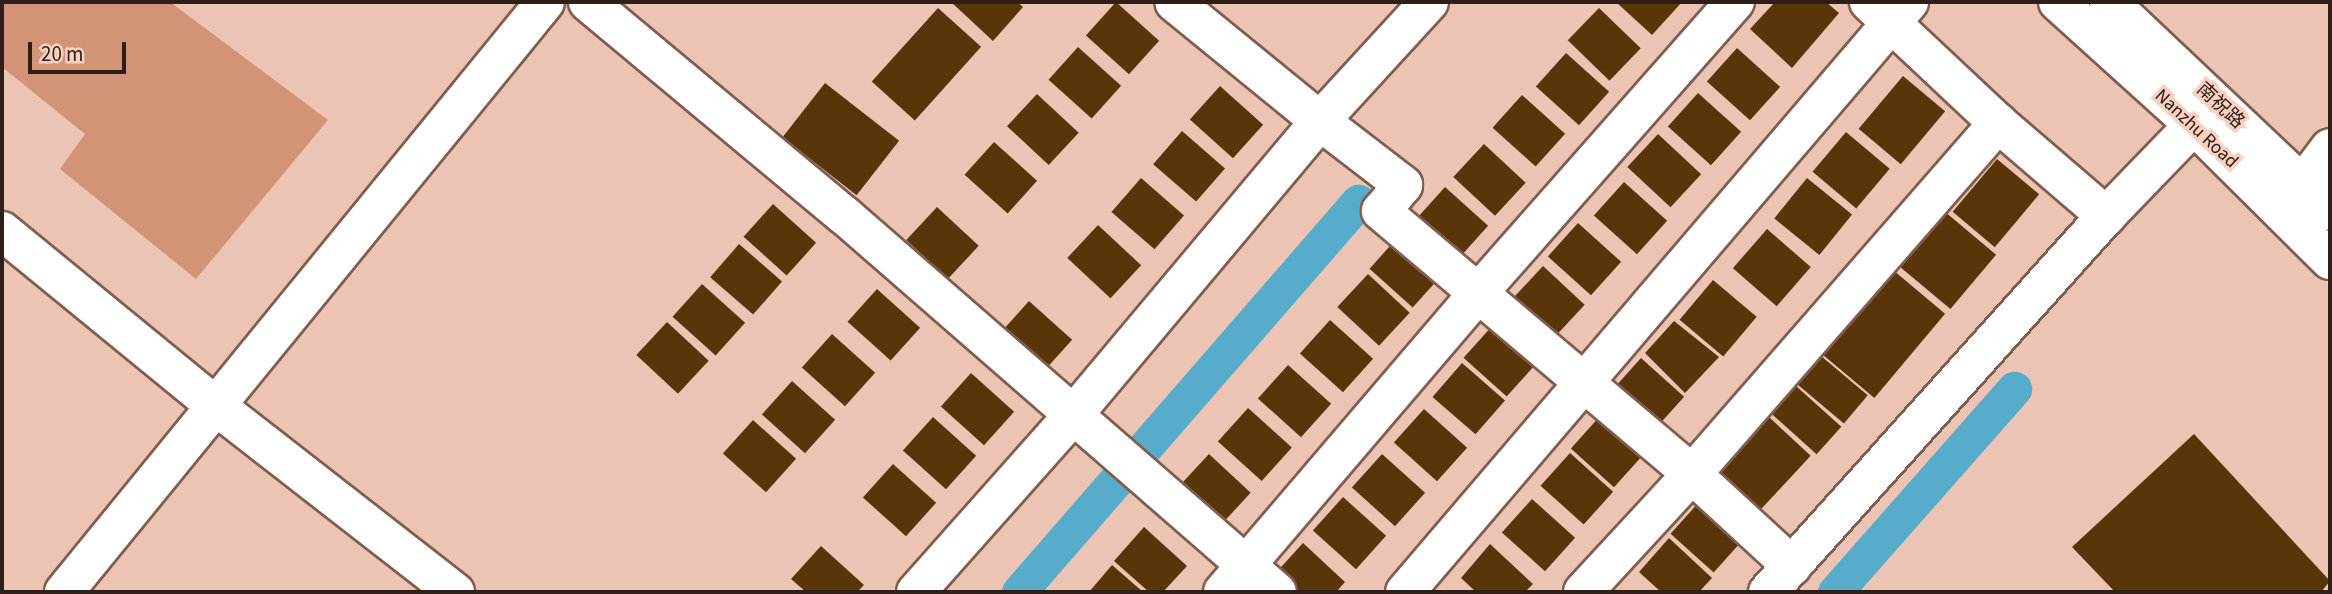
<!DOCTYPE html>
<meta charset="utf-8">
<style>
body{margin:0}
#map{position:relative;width:2332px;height:594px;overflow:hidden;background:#ecc4b3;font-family:"Source Sans 3","Noto Sans SC",sans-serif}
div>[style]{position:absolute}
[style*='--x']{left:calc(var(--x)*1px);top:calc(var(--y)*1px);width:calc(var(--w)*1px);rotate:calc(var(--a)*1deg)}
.green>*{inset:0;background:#d39376}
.canal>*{height:35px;margin:-17.5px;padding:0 17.5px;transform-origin:17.5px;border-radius:17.5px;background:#58accb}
.building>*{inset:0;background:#59350a;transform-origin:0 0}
.roads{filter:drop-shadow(2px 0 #805e4f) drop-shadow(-2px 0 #805e4f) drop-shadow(0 2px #805e4f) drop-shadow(0 -2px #805e4f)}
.minor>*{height:38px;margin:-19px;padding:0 19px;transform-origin:19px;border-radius:19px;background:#fff}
.major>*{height:38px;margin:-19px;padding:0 19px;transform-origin:19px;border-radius:19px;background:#fff}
span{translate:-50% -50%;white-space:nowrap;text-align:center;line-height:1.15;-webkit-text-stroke:7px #f9d1c0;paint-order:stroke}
.street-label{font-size:19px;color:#2e2019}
.frame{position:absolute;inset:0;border:4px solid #2e2019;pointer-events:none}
.scale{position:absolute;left:28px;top:42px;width:98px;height:32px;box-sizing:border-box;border:4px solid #2e2019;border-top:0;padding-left:9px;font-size:21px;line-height:24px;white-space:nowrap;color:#2e2019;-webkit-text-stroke:5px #f9d1c0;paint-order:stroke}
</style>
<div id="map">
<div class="green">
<div style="clip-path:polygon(2px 2px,170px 2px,328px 120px,196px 279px,60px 169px,85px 134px,2px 67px)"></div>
</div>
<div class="canal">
<div style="--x:1019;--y:592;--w:517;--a:-49"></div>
<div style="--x:1835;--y:592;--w:271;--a:-48.6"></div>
</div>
<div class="building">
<div style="clip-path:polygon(951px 2px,1017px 2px,1023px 7px,993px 41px)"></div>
<div style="left:1116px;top:2px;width:58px;height:45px;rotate:42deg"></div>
<div style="clip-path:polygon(1616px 2px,1682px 2px,1652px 35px)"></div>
<div style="clip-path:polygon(1775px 2px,1826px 2px,1839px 13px,1792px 68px,1750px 29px)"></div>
<div style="left:938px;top:8px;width:58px;height:99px;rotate:42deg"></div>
<div style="left:1599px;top:8px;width:58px;height:45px;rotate:44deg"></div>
<div style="left:1078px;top:47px;width:58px;height:44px;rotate:42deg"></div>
<div style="left:1737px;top:48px;width:58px;height:45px;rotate:42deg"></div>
<div style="left:1566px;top:53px;width:58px;height:45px;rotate:42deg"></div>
<div style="left:1903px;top:76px;width:55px;height:69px;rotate:40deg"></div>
<div style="left:825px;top:83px;width:94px;height:69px;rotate:38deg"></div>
<div style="left:1220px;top:86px;width:58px;height:45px;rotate:42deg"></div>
<div style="left:1698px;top:93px;width:58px;height:45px;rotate:42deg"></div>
<div style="left:1037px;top:94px;width:57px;height:44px;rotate:43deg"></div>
<div style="left:1522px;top:95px;width:58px;height:44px;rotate:42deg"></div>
<div style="left:1182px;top:131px;width:57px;height:44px;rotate:41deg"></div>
<div style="left:1846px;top:132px;width:57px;height:52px;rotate:40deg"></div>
<div style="left:1658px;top:134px;width:59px;height:45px;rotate:43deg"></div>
<div style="left:994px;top:142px;width:58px;height:44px;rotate:42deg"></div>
<div style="left:1484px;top:144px;width:57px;height:45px;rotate:43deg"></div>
<div style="left:1997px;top:159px;width:55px;height:69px;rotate:40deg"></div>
<div style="left:1141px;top:178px;width:57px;height:45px;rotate:41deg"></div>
<div style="left:1807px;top:178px;width:58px;height:52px;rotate:39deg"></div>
<div style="left:1624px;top:182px;width:58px;height:45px;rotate:42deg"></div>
<div style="left:1445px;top:187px;width:58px;height:45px;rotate:42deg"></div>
<div style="left:773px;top:204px;width:58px;height:44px;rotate:42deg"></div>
<div style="left:937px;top:207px;width:57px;height:45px;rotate:43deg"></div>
<div style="left:1944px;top:211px;width:68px;height:71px;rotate:40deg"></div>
<div style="left:1578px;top:223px;width:58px;height:45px;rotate:42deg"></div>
<div style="left:1098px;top:225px;width:59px;height:45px;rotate:43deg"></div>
<div style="left:1767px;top:229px;width:58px;height:52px;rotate:41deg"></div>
<div style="left:1399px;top:236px;width:58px;height:44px;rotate:42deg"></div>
<div style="left:739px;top:244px;width:57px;height:44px;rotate:41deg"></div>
<div style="left:1543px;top:266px;width:57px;height:45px;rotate:43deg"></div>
<div style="left:1893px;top:270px;width:68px;height:110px;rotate:40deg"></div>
<div style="left:1368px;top:274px;width:57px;height:45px;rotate:43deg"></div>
<div style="left:1713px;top:280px;width:57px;height:52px;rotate:40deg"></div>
<div style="left:702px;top:284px;width:58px;height:44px;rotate:42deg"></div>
<div style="left:877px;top:289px;width:58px;height:44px;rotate:42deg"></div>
<div style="left:1029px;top:301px;width:58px;height:45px;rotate:42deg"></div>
<div style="left:1330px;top:320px;width:58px;height:45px;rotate:42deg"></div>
<div style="clip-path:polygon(1674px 321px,1719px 357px,1685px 393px,1645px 353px)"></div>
<div style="left:667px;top:322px;width:57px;height:45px;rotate:43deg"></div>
<div style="left:1493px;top:325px;width:58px;height:44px;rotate:42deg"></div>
<div style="left:832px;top:334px;width:58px;height:45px;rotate:42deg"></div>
<div style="left:1821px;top:356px;width:61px;height:37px;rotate:40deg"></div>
<div style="left:1641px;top:358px;width:58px;height:44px;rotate:42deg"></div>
<div style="left:1462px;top:363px;width:57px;height:45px;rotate:41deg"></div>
<div style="left:1288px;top:365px;width:58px;height:45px;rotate:42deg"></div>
<div style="left:971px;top:373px;width:58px;height:45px;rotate:42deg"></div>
<div style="left:792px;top:381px;width:58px;height:45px;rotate:42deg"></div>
<div style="left:1796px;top:386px;width:61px;height:37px;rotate:42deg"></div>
<div style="left:1248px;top:408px;width:59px;height:45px;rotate:42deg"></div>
<div style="left:1424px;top:409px;width:58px;height:45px;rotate:42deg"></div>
<div style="left:1601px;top:415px;width:58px;height:45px;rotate:42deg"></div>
<div style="left:933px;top:417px;width:58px;height:45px;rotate:42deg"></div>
<div style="left:1769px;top:417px;width:57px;height:82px;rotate:43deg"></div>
<div style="left:753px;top:420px;width:58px;height:45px;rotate:42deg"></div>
<div style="clip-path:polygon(2194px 434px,2330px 581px,2321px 592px,2115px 592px,2072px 547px)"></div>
<div style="left:1570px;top:453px;width:58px;height:44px;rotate:42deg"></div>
<div style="left:1209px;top:454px;width:57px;height:45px;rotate:43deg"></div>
<div style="left:1382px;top:454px;width:58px;height:45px;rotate:42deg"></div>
<div style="left:893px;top:464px;width:58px;height:45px;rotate:42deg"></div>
<div style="left:1343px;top:497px;width:58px;height:45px;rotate:42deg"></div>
<div style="left:1532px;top:499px;width:58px;height:45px;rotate:42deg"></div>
<div style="left:1700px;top:501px;width:58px;height:44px;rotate:42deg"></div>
<div style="clip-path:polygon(1144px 527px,1187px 566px,1163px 592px,1149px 592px,1114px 561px)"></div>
<div style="clip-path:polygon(1669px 538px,1712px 578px,1699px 592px,1661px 592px,1639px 572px)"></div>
<div style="clip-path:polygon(1303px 543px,1345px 582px,1336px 592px,1290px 592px,1273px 576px)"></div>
<div style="clip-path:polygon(1490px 544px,1533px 584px,1525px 592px,1476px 592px,1461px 578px)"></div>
<div style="clip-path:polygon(821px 546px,864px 585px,857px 592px,806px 592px,791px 579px)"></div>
<div style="clip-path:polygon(1112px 565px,1143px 592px,1089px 592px)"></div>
</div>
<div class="roads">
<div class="minor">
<div style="--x:588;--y:2;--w:333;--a:39.8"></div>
<div style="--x:844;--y:215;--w:574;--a:41.05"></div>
<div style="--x:1429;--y:2;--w:161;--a:132.5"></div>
<div style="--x:1320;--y:121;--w:105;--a:37.6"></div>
<div style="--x:1403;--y:185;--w:34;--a:130"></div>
<div style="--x:1381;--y:211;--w:407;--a:40.2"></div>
<div style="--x:1692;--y:474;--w:136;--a:42.6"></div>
<div style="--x:1869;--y:2;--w:177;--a:43.2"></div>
<div style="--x:2273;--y:198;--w:33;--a:-25"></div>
<div style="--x:2303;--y:184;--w:45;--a:-53.1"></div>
<div style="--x:2;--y:231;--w:276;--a:39.3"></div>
<div style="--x:216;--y:406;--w:303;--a:37.9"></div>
<div style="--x:64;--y:592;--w:761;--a:-50.81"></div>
<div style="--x:916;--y:592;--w:238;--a:-48.4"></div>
<div style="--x:1074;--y:414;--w:383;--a:-50"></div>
<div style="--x:1320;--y:121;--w:188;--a:-140.8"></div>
<div style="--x:1223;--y:592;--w:394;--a:-49.5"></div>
<div style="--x:1479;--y:292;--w:387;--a:-48.6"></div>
<div style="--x:1405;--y:592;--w:776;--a:-49.49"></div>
<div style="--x:1583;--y:592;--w:161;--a:-47.3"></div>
<div style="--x:1692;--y:474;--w:466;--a:-48.9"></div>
<div style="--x:1998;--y:123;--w:143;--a:40.7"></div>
<div style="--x:1768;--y:592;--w:506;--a:-48.05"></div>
<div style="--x:2106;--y:216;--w:127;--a:-46"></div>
</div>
<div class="major">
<div style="--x:2058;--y:2;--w:183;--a:42.1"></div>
<div style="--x:2194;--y:125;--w:192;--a:44.8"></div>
<div style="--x:2109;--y:2;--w:304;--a:43.4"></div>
</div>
</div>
<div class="street-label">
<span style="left:2220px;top:106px;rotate:43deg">南祝路</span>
<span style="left:2196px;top:129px;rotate:43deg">Nanzhu Road</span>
</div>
<div class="frame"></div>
<div class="scale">20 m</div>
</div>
